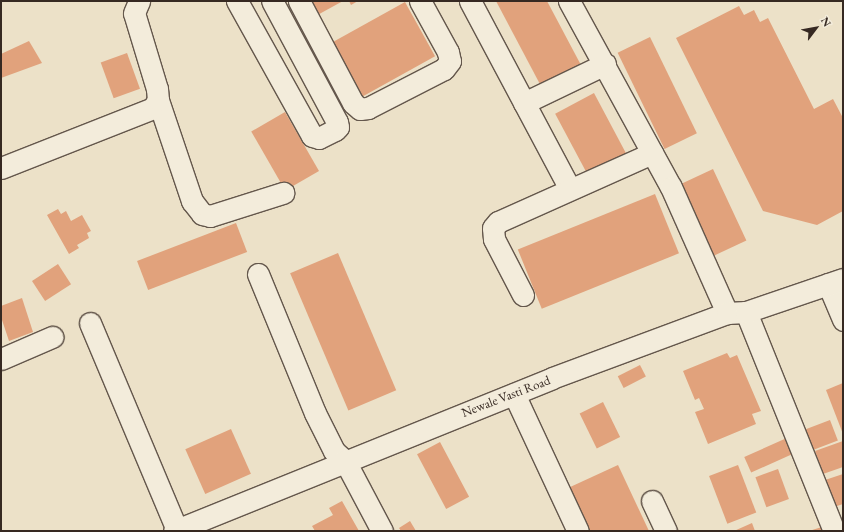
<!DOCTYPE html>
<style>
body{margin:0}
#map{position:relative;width:844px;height:532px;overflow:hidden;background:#ece1c8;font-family:"EB Garamond",serif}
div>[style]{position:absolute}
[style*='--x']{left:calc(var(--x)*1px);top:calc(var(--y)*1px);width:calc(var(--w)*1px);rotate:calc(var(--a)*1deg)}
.building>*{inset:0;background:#e1a27c;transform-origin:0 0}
.roads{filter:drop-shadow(1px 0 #64574c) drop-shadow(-1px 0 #64574c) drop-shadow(0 1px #64574c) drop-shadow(0 -1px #64574c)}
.minor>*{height:21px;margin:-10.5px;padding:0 10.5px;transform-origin:10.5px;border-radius:10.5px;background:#f3ecdb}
span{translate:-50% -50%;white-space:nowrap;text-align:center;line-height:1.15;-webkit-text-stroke:4px #f3ecdb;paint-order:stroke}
.street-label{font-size:13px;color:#362922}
.frame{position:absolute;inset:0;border:2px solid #362922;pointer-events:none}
.north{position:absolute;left:796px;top:8px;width:40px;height:40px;-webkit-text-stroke:3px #f3ecdb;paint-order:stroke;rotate:58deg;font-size:11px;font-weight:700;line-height:16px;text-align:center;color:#362922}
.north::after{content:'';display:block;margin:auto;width:14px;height:18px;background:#362922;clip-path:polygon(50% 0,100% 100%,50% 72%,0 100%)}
</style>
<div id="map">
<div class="building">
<div style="clip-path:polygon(303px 1px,343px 1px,312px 18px)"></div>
<div style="clip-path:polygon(349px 1px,358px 1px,351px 5px)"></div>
<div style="clip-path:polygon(496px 1px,547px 1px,582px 67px,542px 88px)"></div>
<div style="left:405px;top:2px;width:62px;height:86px;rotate:61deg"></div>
<div style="clip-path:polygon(739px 6px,744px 15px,754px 10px,760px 22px,768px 18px,814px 109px,833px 99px,843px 118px,843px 211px,817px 225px,763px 211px,676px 38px)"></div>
<div style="left:650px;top:37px;width:107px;height:36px;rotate:64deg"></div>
<div style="clip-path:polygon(29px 41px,42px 63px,1px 78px,1px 54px)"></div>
<div style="left:127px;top:53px;width:38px;height:28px;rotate:70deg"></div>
<div style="left:594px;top:93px;width:69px;height:44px;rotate:62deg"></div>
<div style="left:285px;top:112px;width:68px;height:39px;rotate:60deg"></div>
<div style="left:713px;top:169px;width:79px;height:36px;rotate:65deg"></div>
<div style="left:655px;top:194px;width:64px;height:148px;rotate:68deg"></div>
<div style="clip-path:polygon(58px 209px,61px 214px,66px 211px,71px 221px,82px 215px,91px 231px,87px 233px,89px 238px,77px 245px,79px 248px,69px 254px,47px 215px)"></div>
<div style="left:236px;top:223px;width:31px;height:106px;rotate:69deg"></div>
<div style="left:338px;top:253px;width:149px;height:52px;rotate:67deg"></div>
<div style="left:58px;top:264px;width:24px;height:31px;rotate:57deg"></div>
<div style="clip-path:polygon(22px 298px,33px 332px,9px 341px,1px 317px,1px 306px)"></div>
<div style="clip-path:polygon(727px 353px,730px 358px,737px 355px,761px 411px,752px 414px,756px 424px,708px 444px,695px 412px,704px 409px,699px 398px,695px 400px,683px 371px)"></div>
<div style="left:640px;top:365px;width:13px;height:25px;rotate:63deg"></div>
<div style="clip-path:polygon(843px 383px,843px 434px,826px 390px)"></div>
<div style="left:603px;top:402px;width:39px;height:26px;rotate:64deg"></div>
<div style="left:830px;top:420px;width:22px;height:33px;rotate:69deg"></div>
<div style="left:231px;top:429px;width:49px;height:50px;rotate:66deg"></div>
<div style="left:789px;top:437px;width:17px;height:49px;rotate:66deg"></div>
<div style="clip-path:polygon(843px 441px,843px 467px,823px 474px,815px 451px)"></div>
<div style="left:440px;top:442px;width:62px;height:26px;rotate:62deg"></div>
<div style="clip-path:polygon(618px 465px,649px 531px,588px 531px,568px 488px)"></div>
<div style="left:738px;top:465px;width:51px;height:31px;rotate:69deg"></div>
<div style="left:778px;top:469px;width:32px;height:24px;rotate:70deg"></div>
<div style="clip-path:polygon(843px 474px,843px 504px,834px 507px,825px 480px)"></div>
<div style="clip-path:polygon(342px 501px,359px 531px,315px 531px,312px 526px,333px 515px,329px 508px)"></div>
<div style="clip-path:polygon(410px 521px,416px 531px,401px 531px,399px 528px)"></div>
<div style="clip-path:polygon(752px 523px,755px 531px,734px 531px)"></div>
<div style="clip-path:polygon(828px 525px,830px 531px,809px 531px)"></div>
</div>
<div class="roads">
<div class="minor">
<div style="--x:237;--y:1;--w:154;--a:60.9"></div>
<div style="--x:312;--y:136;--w:7;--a:16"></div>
<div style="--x:319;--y:138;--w:18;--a:-27"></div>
<div style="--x:335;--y:130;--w:4;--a:-45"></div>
<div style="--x:338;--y:127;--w:5;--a:-101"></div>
<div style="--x:337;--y:122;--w:137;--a:-118.2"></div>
<div style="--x:299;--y:1;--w:115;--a:62.1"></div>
<div style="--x:353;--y:103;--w:9;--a:41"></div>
<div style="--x:360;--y:109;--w:8;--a:-7"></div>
<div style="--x:368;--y:108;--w:85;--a:-27.2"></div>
<div style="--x:444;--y:69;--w:10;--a:-53"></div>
<div style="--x:450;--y:61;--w:9;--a:-103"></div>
<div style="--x:448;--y:52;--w:58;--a:-118.8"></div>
<div style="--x:470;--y:1;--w:213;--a:62"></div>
<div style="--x:569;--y:1;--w:212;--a:61.3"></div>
<div style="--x:671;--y:187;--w:138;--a:66"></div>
<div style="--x:158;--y:100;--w:107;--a:71.4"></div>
<div style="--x:192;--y:201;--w:16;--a:52"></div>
<div style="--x:202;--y:214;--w:8;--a:14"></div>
<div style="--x:210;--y:216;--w:77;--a:-17.5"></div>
<div style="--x:524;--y:103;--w:90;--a:-25.7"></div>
<div style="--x:1;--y:168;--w:163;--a:-21.5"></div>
<div style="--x:153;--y:108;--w:9;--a:-58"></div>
<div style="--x:158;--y:100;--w:11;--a:-95"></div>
<div style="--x:157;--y:89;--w:79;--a:-106.8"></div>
<div style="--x:134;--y:13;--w:13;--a:-67"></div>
<div style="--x:258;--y:274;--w:150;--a:67.7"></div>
<div style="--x:315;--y:413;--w:42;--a:63.4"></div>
<div style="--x:334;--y:451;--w:15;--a:42"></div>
<div style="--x:345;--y:461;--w:79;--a:62.1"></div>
<div style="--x:828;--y:284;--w:39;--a:67"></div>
<div style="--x:523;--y:295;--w:63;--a:-117.4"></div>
<div style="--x:494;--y:239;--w:11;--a:-95"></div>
<div style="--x:493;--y:228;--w:8;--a:-50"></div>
<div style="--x:498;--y:222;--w:169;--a:-24.1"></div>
<div style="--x:746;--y:312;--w:236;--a:68.1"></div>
<div style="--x:90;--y:323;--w:225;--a:67.2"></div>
<div style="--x:1;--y:359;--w:56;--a:-23.3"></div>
<div style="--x:514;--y:394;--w:151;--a:65"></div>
<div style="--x:652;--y:501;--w:33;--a:65"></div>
<div style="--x:174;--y:531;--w:408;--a:-22"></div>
<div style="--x:552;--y:378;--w:187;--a:-20.4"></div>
<div style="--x:727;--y:313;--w:19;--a:-3"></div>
<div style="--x:746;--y:312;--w:102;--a:-18.8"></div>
</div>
</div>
<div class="street-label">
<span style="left:506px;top:397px;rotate:-21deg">Newale Vasti Road</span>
</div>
<div class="frame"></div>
<div class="north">N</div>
</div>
